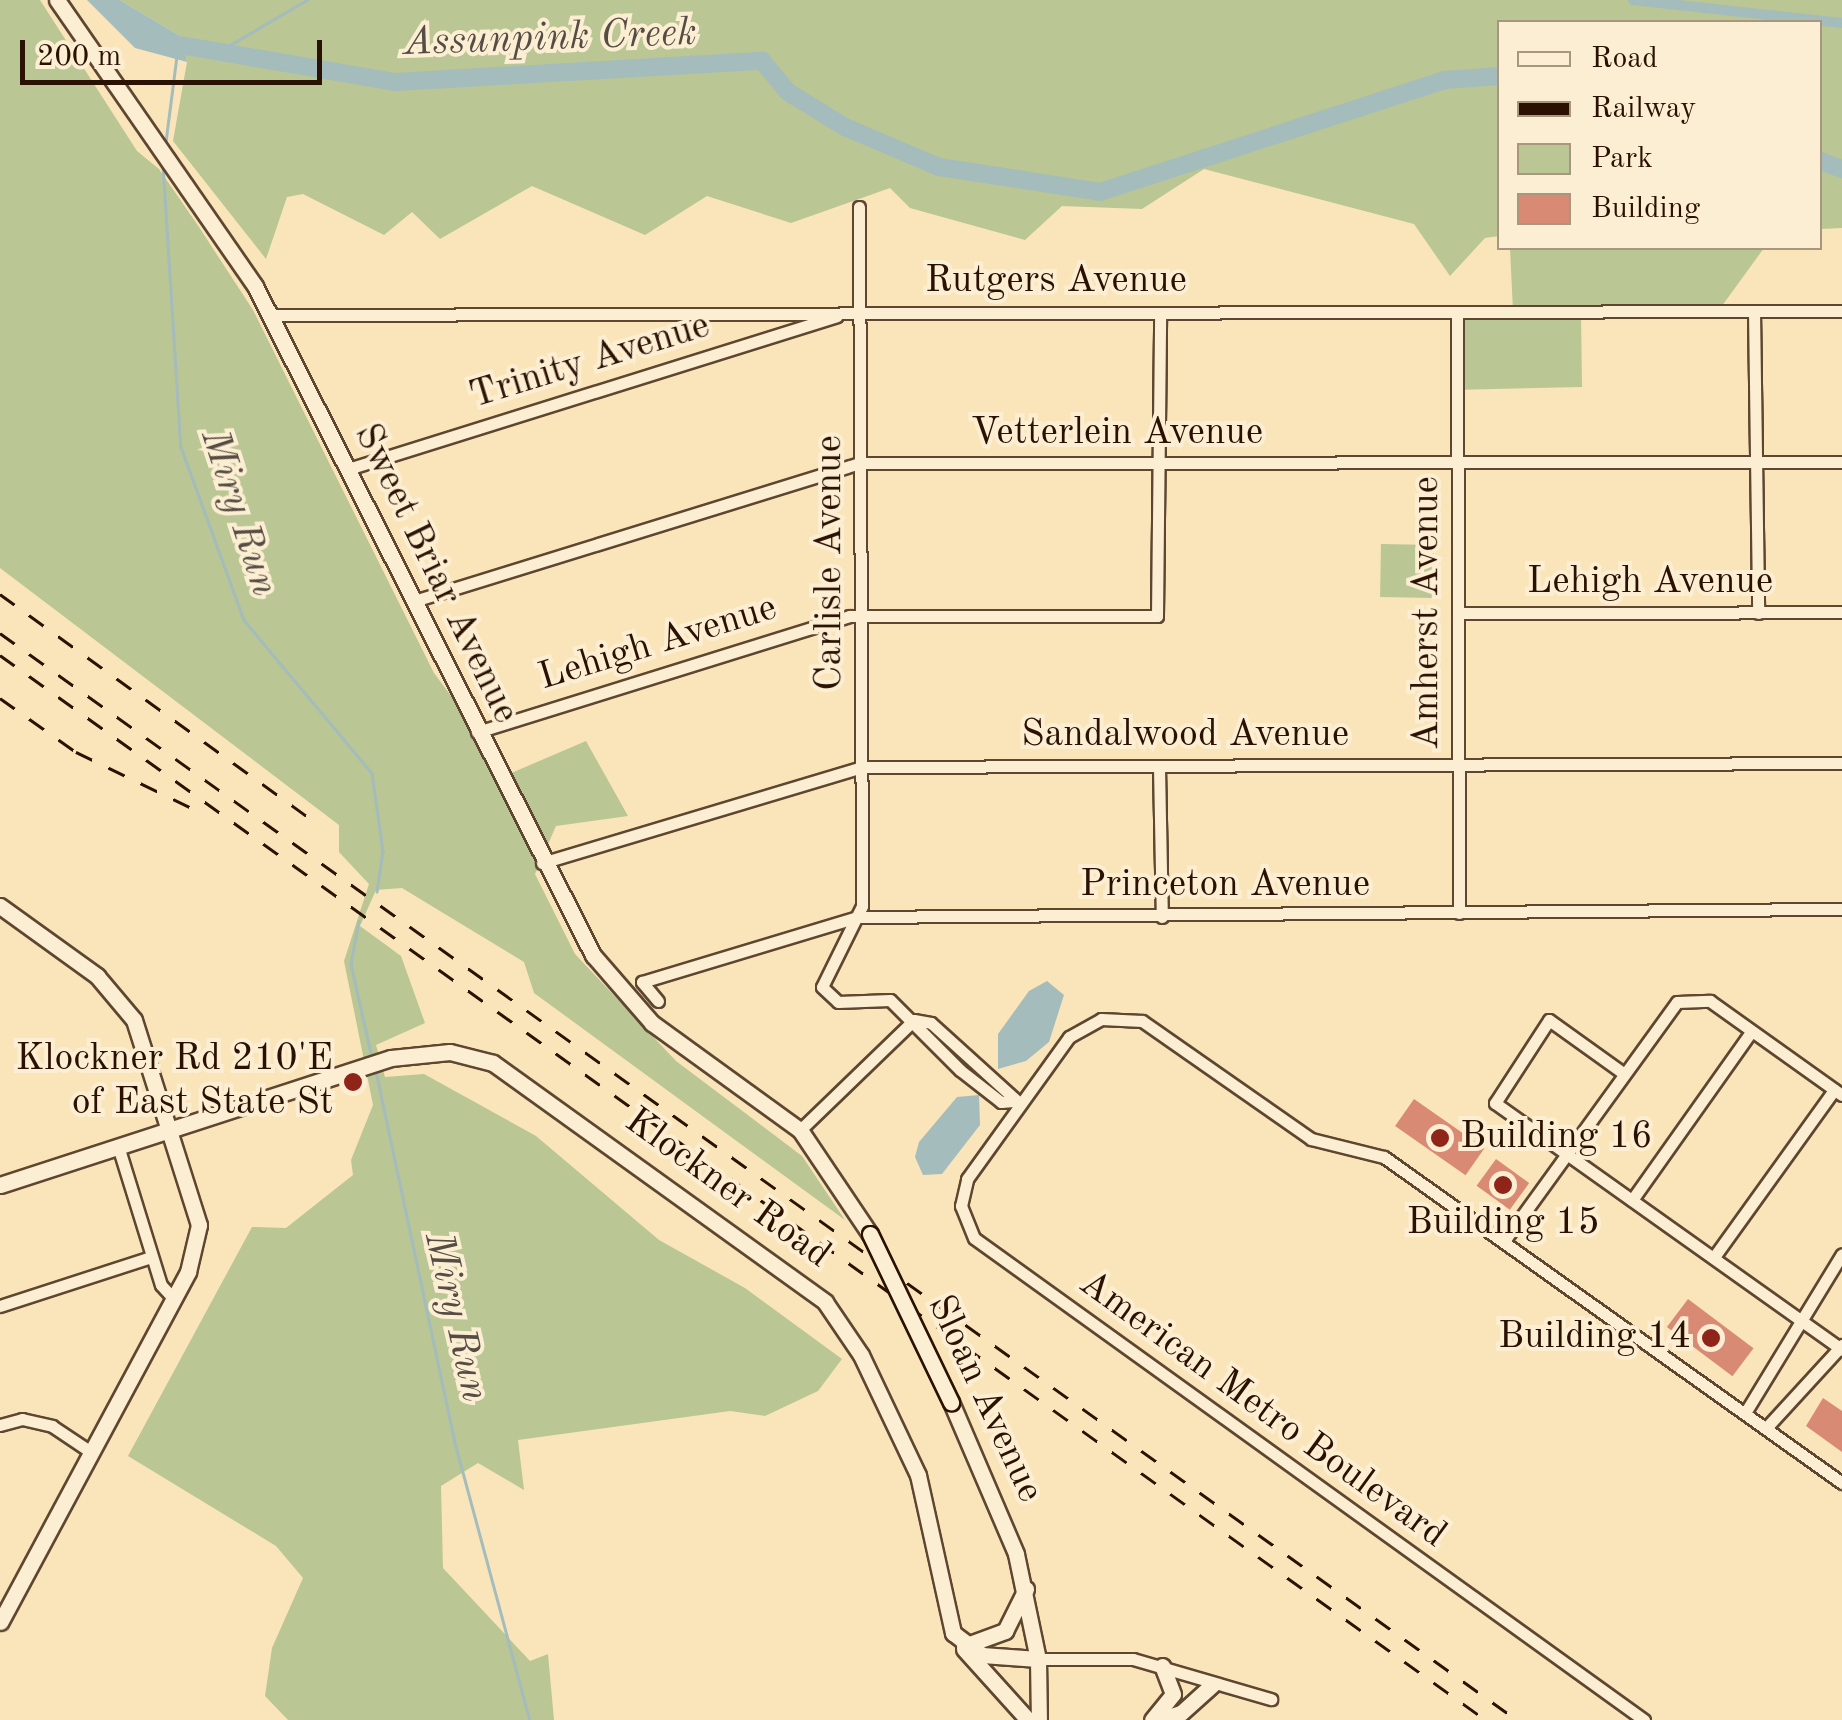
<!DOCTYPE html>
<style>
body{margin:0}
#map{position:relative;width:1842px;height:1720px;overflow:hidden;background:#fae5ba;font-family:"Old Standard TT",serif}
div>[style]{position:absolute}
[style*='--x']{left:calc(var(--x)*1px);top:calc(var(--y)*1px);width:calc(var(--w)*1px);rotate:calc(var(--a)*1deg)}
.green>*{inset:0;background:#bac693;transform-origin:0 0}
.water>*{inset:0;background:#a4bcbc}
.stream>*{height:2.5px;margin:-1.25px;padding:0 1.25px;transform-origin:1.25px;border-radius:1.25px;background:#a4bcbc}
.canal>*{height:10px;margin:-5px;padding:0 5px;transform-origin:5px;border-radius:5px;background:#a4bcbc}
.river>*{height:18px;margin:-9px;padding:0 9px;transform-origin:9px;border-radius:9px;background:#a4bcbc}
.building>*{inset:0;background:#d88a75;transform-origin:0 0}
.roads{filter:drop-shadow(2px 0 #5e4630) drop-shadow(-2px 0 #5e4630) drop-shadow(0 2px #5e4630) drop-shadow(0 -2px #5e4630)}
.street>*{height:11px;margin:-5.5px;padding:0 5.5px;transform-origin:5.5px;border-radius:5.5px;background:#fceed2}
.secondary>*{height:15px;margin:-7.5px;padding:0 7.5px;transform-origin:7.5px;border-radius:7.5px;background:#fceed2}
.rail>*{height:2.5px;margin-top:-1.25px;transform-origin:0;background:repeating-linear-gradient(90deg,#2a1102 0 18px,transparent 0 36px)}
.bridges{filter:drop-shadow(2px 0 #2a1102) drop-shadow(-2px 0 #2a1102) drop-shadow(0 2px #2a1102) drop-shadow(0 -2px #2a1102)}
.secondary-bridge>*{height:15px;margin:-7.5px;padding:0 7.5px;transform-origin:7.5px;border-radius:7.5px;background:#fceed2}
.dots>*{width:28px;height:28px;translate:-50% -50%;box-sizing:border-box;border:5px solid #fceed2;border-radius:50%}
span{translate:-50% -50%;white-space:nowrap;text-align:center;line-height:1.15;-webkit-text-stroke:8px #fceed2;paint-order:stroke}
.street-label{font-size:38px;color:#2a1102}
.poi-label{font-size:38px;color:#2a1102}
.right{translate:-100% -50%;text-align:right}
.left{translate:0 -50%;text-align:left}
.water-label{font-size:40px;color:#554d43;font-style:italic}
.legend{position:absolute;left:1497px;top:20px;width:325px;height:230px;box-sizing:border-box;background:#fceed2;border:2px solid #a8967f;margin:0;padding:12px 18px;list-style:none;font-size:30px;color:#2a1102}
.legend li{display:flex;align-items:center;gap:20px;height:50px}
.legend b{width:50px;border:2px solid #a8967f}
.scale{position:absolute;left:20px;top:40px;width:302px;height:45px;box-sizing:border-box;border:5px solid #2a1102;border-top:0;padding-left:12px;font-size:30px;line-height:35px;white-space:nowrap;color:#2a1102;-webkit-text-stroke:8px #fceed2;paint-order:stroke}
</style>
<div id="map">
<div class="green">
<div style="clip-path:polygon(0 0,40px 0,137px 151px,159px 169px,199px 227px,253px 310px,434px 673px,509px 774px,586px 741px,628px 816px,556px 826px,535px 874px,575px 954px,676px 1061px,802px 1156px,845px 1220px,534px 993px,524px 962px,402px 888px,376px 890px,360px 926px,401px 956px,425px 1023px,376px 1045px,385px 1077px,424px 1074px,536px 1136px,659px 1240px,745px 1288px,842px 1359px,818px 1391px,765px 1416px,730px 1411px,518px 1440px,524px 1490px,478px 1463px,441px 1486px,443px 1568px,530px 1661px,548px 1654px,554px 1720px,288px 1720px,265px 1696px,272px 1648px,303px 1578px,276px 1546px,128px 1456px,252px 1227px,286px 1228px,353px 1175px,351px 1160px,373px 1105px,344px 961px,369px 884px,339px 852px,339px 825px,0 568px)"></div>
<div style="clip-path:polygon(120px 0,1842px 0,1842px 228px,1820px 229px,1820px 22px,1500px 22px,1499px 236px,1485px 238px,1450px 276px,1414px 224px,1204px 169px,1142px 209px,1062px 206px,1025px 240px,910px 208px,890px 188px,791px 223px,707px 196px,645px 235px,532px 186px,440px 239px,412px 212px,384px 235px,303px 194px,287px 197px,266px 259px,173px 141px,187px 62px,182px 37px)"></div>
<div style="clip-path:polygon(1510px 248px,1764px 248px,1719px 310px,1581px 311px,1582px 387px,1452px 390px,1452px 311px,1513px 311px)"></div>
<div style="left:1381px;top:544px;width:53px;height:53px;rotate:1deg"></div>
</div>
<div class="water">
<div style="clip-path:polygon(87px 0,120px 0,182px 37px,187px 62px,135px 48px)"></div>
<div style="clip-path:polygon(1047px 981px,1064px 995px,1049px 1042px,1026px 1061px,998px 1069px,998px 1034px,1029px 991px)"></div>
<div style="clip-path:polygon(979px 1095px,980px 1125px,942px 1174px,923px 1175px,915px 1157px,919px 1142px,957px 1097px)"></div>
</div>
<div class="stream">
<div style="--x:211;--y:56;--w:111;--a:-30.3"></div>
<div style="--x:165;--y:146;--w:87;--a:-82.7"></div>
<div style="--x:163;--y:164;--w:284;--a:86.4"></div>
<div style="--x:181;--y:447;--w:184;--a:70"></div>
<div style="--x:244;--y:620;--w:199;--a:50.1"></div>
<div style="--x:372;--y:773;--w:79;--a:82"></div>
<div style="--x:383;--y:851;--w:41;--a:98.3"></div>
<div style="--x:359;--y:921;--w:44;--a:100.5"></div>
<div style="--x:351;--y:964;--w:96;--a:77.4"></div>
<div style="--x:376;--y:1071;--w:376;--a:78"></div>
<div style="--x:454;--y:1439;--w:291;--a:74.9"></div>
</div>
<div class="canal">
<div style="--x:1633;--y:0;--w:210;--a:6.3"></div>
</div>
<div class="river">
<div style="--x:163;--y:42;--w:235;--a:9.8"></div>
<div style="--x:395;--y:82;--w:368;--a:-3.3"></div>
<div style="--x:762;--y:61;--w:40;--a:50"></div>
<div style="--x:788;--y:92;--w:67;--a:31.6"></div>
<div style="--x:845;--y:127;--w:102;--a:23.1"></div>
<div style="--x:939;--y:167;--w:163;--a:8.8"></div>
<div style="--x:1100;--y:192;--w:362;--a:-18"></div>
<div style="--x:1444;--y:80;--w:56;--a:-4.1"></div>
<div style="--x:1820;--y:161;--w:23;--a:20"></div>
</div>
<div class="building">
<div style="left:1414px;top:1099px;width:86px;height:33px;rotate:35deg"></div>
<div style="left:1496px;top:1159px;width:41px;height:33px;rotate:36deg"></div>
<div style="left:1688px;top:1299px;width:82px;height:35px;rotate:37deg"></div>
<div style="clip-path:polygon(1823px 1398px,1842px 1411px,1842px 1452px,1806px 1426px)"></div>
</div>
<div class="roads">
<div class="street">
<div style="--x:859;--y:207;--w:699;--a:89.75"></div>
<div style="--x:862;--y:906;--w:90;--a:116.3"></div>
<div style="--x:822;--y:987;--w:22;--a:43"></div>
<div style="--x:838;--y:1002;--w:52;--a:-2.2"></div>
<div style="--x:890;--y:1000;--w:99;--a:45"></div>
<div style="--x:960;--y:1070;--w:52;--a:38"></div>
<div style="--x:1001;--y:1102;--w:16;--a:-4"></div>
<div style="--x:1754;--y:311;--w:302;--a:89.2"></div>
<div style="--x:1457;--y:312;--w:601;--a:89.81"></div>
<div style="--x:269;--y:315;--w:1573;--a:-0.15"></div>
<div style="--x:348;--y:469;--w:512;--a:-17.37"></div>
<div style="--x:414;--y:601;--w:468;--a:-17.2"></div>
<div style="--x:861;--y:463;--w:981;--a:-0.06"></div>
<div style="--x:1458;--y:613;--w:384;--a:-0.1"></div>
<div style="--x:477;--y:732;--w:390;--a:-17.3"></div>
<div style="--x:849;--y:616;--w:308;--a:0"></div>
<div style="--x:1157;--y:616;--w:303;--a:-89.4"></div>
<div style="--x:1159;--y:767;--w:150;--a:88.9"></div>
<div style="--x:542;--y:863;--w:334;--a:-16.7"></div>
<div style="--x:862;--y:767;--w:980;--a:-0.23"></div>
<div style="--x:658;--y:1001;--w:25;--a:-130"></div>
<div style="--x:642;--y:982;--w:225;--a:-16.8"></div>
<div style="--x:857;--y:917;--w:985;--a:-0.47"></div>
<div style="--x:914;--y:1020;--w:17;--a:10"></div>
<div style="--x:931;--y:1023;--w:116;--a:42.2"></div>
<div style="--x:1623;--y:1073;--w:91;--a:-144.4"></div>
<div style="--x:1549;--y:1020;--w:99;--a:123"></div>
<div style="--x:1495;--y:1103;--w:426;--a:35.4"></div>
<div style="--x:800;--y:1130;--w:158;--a:-44"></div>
<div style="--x:118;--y:1146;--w:145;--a:72.8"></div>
<div style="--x:161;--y:1285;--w:19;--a:47"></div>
<div style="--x:1632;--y:1200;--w:206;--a:-54.7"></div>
<div style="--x:1504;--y:1241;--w:295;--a:-54.1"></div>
<div style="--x:1677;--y:1002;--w:33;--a:-2"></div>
<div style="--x:1710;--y:1001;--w:162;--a:35.5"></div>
<div style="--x:1714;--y:1257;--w:206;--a:-54.3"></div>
<div style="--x:0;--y:1306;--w:159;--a:-18"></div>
<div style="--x:1745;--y:1413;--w:186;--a:-58.6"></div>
<div style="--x:0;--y:1425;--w:23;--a:-15"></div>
<div style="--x:22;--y:1419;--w:31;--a:13"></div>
<div style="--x:52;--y:1426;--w:47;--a:33.7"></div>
<div style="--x:1766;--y:1428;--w:113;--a:-47.5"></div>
<div style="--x:1038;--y:1659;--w:95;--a:0"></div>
<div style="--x:1133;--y:1659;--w:144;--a:16.2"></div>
<div style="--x:1644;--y:1720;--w:825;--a:-144.27"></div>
<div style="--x:974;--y:1238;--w:35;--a:-112"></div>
<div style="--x:961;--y:1206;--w:28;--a:-77"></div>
<div style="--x:967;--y:1179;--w:175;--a:-54.3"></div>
<div style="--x:1069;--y:1037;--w:37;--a:-29"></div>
<div style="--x:1101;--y:1019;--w:41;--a:2.8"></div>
<div style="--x:1142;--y:1021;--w:206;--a:34.9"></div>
<div style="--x:1311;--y:1139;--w:75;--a:13.9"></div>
<div style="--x:1384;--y:1157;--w:562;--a:35.44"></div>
</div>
<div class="secondary">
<div style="--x:57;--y:0;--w:348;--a:55.3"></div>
<div style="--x:255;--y:286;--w:750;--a:63.2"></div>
<div style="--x:593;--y:955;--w:90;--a:49.1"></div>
<div style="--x:652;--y:1023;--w:183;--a:35.9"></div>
<div style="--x:800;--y:1130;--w:125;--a:56.1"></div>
<div style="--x:0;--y:906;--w:120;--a:35.8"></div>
<div style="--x:97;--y:976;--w:57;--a:49.9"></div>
<div style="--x:134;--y:1020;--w:215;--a:72.4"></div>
<div style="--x:199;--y:1225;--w:48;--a:103.2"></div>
<div style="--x:188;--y:1272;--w:397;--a:118.2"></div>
<div style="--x:0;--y:1185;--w:411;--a:-18"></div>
<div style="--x:391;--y:1058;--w:59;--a:-5.8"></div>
<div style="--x:450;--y:1052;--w:44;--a:14.3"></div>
<div style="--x:493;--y:1063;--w:409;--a:35.7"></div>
<div style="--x:825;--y:1302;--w:64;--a:55.8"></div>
<div style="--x:861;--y:1355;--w:133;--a:64.6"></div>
<div style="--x:918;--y:1475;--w:162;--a:77.5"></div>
<div style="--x:953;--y:1633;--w:36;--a:37"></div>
<div style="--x:982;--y:1655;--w:56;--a:4.1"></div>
<div style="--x:951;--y:1402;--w:165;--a:66.8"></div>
<div style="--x:1016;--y:1554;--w:107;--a:78.2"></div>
<div style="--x:1038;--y:1659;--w:61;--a:89.1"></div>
<div style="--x:964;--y:1646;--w:44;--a:-20.1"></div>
<div style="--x:1005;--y:1631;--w:47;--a:-63.4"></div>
<div style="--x:964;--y:1649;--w:96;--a:48"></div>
<div style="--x:1152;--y:1720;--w:33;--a:-51"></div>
<div style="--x:1173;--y:1694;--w:30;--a:-111"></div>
<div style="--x:1159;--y:1720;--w:23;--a:-18"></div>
<div style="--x:1181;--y:1713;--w:42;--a:-42.1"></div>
</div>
</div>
<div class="rail">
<div style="--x:0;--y:594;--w:387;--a:35.9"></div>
<div style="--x:0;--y:633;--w:1866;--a:35.62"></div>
<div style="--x:0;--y:655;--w:1828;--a:35.63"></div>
<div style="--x:0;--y:698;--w:93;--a:35.4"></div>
<div style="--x:76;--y:752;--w:142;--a:25.8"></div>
</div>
<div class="bridges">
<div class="secondary-bridge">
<div style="--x:870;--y:1234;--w:187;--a:64.3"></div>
</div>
</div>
<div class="dots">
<div style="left:353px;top:1082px;background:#8f2418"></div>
<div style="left:1440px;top:1138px;background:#8f2418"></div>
<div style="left:1503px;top:1185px;background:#8f2418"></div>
<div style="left:1711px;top:1338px;background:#8f2418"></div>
</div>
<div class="street-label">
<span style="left:1056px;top:282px">Rutgers Avenue</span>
<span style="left:590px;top:362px;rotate:-17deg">Trinity Avenue</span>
<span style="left:1117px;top:434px">Vetterlein Avenue</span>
<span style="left:831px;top:563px;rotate:-90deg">Carlisle Avenue</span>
<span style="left:435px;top:574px;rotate:64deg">Sweet Briar Avenue</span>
<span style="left:1650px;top:583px">Lehigh Avenue</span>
<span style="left:1428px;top:613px;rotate:-90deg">Amherst Avenue</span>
<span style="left:658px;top:644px;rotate:-17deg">Lehigh Avenue</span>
<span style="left:1185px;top:736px">Sandalwood Avenue</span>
<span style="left:1225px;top:886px">Princeton Avenue</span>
<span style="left:727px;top:1189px;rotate:36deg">Klockner Road</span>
<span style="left:984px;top:1399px;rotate:65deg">Sloan Avenue</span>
<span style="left:1262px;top:1410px;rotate:36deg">American Metro Boulevard</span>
</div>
<div class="poi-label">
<span class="right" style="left:333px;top:1082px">Klockner Rd 210'E<br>of East State St</span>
<span class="left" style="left:1460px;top:1138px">Building 16</span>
<span style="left:1503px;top:1224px">Building 15</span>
<span class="right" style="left:1691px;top:1338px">Building 14</span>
</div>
<div class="water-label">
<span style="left:550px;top:39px;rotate:-2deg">Assunpink Creek</span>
<span style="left:238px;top:513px;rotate:72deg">Miry Run</span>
<span style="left:455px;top:1317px;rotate:77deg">Miry Run</span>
</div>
<ul class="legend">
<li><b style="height:12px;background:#fceed2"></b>Road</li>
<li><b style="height:12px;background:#2a1102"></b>Railway</li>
<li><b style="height:28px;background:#bac693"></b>Park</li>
<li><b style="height:28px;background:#d88a75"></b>Building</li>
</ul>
<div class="scale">200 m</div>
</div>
